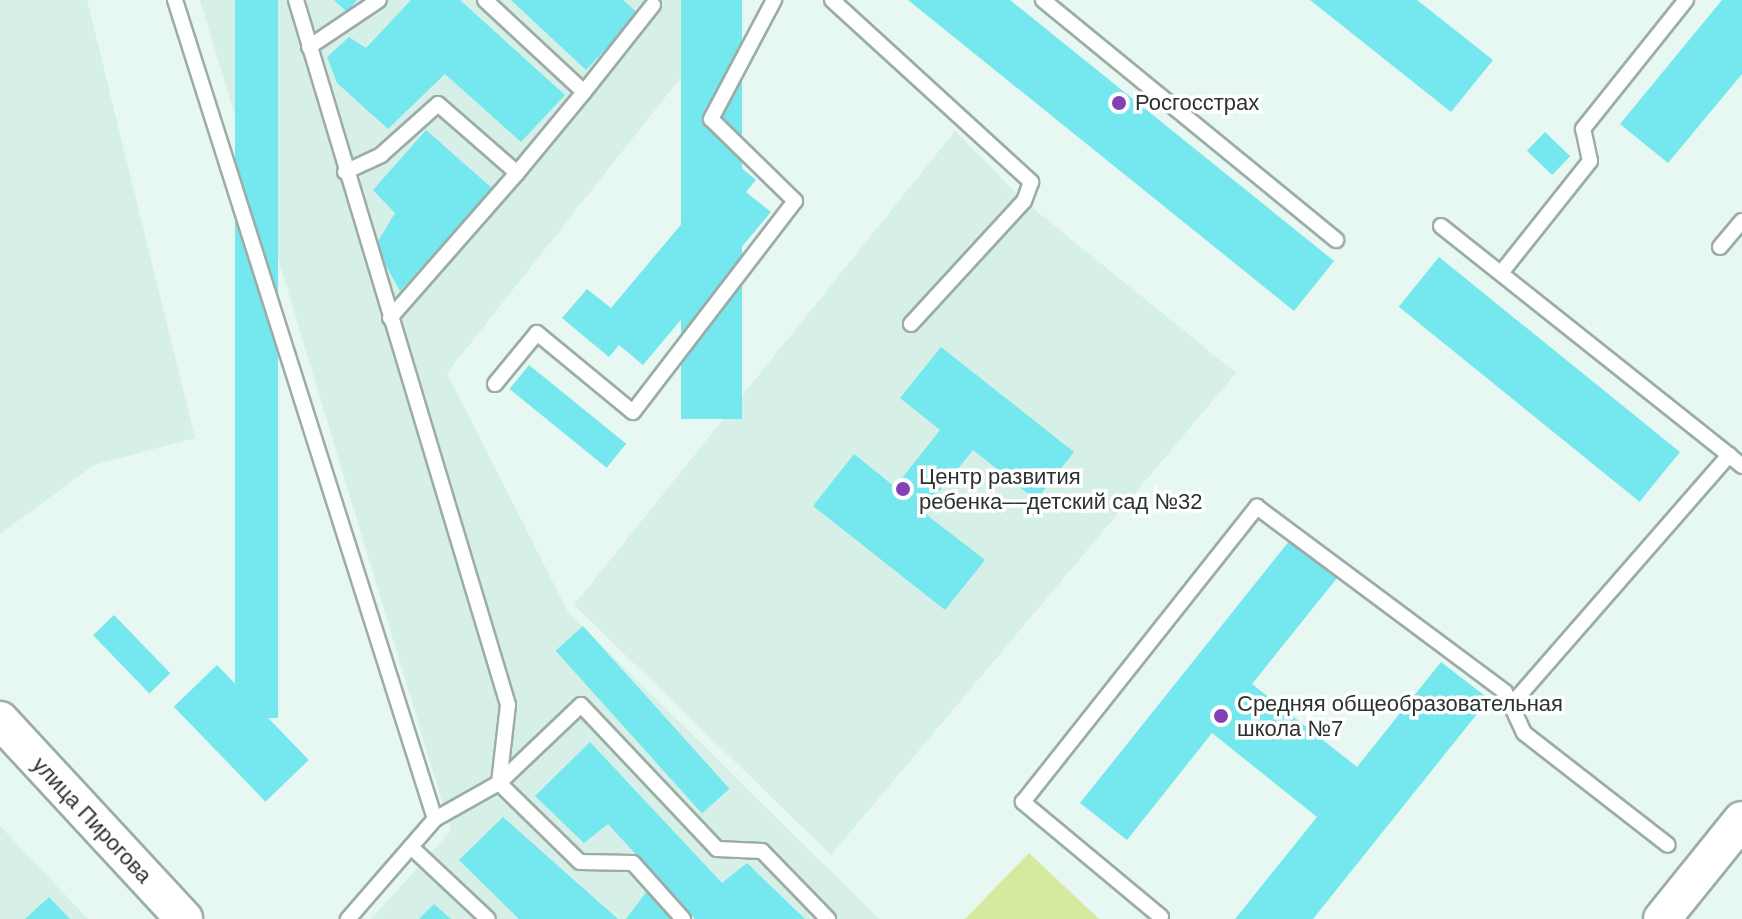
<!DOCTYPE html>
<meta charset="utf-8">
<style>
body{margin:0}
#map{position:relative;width:1742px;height:919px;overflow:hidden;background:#e7f7f2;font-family:Helvetica,sans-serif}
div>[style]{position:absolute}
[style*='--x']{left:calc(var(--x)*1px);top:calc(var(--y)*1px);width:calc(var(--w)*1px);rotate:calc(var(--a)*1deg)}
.built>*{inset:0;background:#d6f0e8}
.green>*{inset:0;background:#d5ea9f}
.building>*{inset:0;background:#75e7ee;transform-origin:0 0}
.roads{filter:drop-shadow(2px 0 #9caca7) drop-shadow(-2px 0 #9caca7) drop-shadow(0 2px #9caca7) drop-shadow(0 -2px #9caca7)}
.service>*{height:14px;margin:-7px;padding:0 7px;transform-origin:7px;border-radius:7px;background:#fff}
.tertiary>*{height:36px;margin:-18px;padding:0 18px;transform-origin:18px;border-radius:18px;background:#fff}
.dots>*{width:22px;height:22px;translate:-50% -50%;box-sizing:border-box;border:4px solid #fff;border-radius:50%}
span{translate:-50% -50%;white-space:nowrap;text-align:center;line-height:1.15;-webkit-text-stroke:7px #fff;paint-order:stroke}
.poi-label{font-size:22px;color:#2b3230}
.left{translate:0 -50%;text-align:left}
.street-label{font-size:22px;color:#2b3230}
</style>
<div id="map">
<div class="built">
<div style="clip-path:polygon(0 0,87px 0,195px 438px,94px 465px,0 534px)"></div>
<div style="clip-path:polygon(200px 0,742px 0,447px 373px,568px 612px,879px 919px,371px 919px,451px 831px)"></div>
<div style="clip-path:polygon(955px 131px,1024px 201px,1236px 373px,831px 855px,574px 605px)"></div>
<div style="clip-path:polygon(0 826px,88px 919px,0 919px)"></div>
</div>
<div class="green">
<div style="clip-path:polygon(1029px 853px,1099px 919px,965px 919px)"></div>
</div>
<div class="building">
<div style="left:235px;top:0;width:43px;height:718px"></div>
<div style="clip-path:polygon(334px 0,357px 0,347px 12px)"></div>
<div style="clip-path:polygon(411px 0,460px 0,565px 95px,521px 142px,445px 74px,388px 129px,337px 83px,327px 57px,349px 37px,366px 48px)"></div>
<div style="clip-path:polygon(511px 0,623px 0,639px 14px,586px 70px)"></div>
<div style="left:681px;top:0;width:61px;height:419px"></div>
<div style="clip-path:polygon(908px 0,1010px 0,1334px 261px,1294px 311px)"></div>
<div style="clip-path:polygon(1310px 0,1417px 0,1493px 60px,1451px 112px)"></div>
<div style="clip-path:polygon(1722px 0,1742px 0,1742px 74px,1668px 163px,1620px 124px)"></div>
<div style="clip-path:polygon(426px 130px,493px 189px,400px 291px,375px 246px,395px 213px,373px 190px)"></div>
<div style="left:1545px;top:132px;width:35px;height:26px;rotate:44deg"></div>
<div style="clip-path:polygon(709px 141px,756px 180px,746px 192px,771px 212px,643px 365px,619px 345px,609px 357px,562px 318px,587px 289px,611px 308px,710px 190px,685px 169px)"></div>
<div style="left:1439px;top:257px;width:310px;height:64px;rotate:39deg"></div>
<div style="clip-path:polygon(941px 347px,1074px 452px,1036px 500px,973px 450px,923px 512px,985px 560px,945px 610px,813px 506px,854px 454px,895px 487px,940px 430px,900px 398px)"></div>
<div style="left:529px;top:365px;width:125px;height:31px;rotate:39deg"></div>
<div style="clip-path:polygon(1290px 540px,1337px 578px,1252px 684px,1357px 767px,1441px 662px,1489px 699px,1313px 919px,1235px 919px,1317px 817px,1212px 733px,1127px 840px,1080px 803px)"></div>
<div style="left:114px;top:615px;width:81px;height:29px;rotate:46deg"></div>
<div style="left:583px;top:626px;width:219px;height:37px;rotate:48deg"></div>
<div style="left:217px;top:665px;width:132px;height:60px;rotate:46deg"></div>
<div style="clip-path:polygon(590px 742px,722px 883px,747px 863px,805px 919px,695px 919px,608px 824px,584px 843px,535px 796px)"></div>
<div style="clip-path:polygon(503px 817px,618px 919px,519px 919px,459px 860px)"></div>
<div style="clip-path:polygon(647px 891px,672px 919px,626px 919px)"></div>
<div style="clip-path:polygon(49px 897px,70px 919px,25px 919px)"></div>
<div style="clip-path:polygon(434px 904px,451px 919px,419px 919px)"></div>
</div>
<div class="roads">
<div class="service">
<div style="--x:175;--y:0;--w:859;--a:72.39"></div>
<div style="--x:435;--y:819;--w:133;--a:131"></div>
<div style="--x:296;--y:0;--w:736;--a:73.26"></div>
<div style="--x:508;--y:705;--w:79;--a:96.6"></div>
<div style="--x:499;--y:783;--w:113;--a:-43.6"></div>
<div style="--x:581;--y:705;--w:198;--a:46.6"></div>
<div style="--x:717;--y:849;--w:45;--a:2.5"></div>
<div style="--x:762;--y:851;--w:95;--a:45.9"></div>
<div style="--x:485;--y:0;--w:135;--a:42.9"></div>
<div style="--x:584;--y:92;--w:111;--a:-51.6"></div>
<div style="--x:832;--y:0;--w:270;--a:42.4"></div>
<div style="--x:1031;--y:182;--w:20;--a:110"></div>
<div style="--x:1024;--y:201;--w:167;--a:132.6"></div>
<div style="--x:1043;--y:0;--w:379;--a:39.3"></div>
<div style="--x:309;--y:47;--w:84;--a:-33.9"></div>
<div style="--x:345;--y:172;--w:40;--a:-25"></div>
<div style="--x:381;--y:155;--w:76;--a:-41.8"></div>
<div style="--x:438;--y:104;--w:105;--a:41.1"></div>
<div style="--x:517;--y:173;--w:105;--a:-50.4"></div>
<div style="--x:1441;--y:226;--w:368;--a:38.5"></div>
<div style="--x:1720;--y:247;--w:34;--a:-50"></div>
<div style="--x:1501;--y:273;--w:143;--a:-51.5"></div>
<div style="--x:1590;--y:161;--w:33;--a:-102"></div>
<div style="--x:1583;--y:129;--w:165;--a:-51.4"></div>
<div style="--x:390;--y:318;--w:193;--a:-48.8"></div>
<div style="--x:495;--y:384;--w:66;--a:-50.5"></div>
<div style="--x:537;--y:333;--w:124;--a:39.5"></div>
<div style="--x:633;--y:412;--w:266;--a:-52.5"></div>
<div style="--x:795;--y:201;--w:117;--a:-135.7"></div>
<div style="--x:711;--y:119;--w:135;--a:-62.1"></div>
<div style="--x:1511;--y:705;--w:332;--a:-48.9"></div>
<div style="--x:1729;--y:455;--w:17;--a:40"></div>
<div style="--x:435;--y:819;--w:73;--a:-29.4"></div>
<div style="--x:499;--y:783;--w:113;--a:44.3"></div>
<div style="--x:580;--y:862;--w:53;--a:1.1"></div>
<div style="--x:633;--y:863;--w:75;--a:48.2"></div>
<div style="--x:411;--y:847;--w:105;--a:43.1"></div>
<div style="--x:1161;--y:917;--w:180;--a:-140.2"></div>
<div style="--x:1023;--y:802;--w:377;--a:-51.6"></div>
<div style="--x:1257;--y:507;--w:309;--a:36.7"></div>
<div style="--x:1505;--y:692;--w:45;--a:65.1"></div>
<div style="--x:1524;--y:733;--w:182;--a:37.9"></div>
</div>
<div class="tertiary">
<div style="--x:0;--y:720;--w:271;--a:47.2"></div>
<div style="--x:1662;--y:919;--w:127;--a:-51.1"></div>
</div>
</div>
<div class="dots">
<div style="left:1119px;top:103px;background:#8441b6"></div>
<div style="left:903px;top:489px;background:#8441b6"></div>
<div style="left:1221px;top:716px;background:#8441b6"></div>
</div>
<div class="poi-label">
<span class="left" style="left:1135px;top:103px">Росгосстрах</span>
<span class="left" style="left:919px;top:489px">Центр развития<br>ребенка––детский сад №32</span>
<span class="left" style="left:1237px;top:716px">Средняя общеобразовательная<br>школа №7</span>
</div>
<div class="street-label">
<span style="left:92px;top:820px;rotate:47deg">улица Пирогова</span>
</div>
</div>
